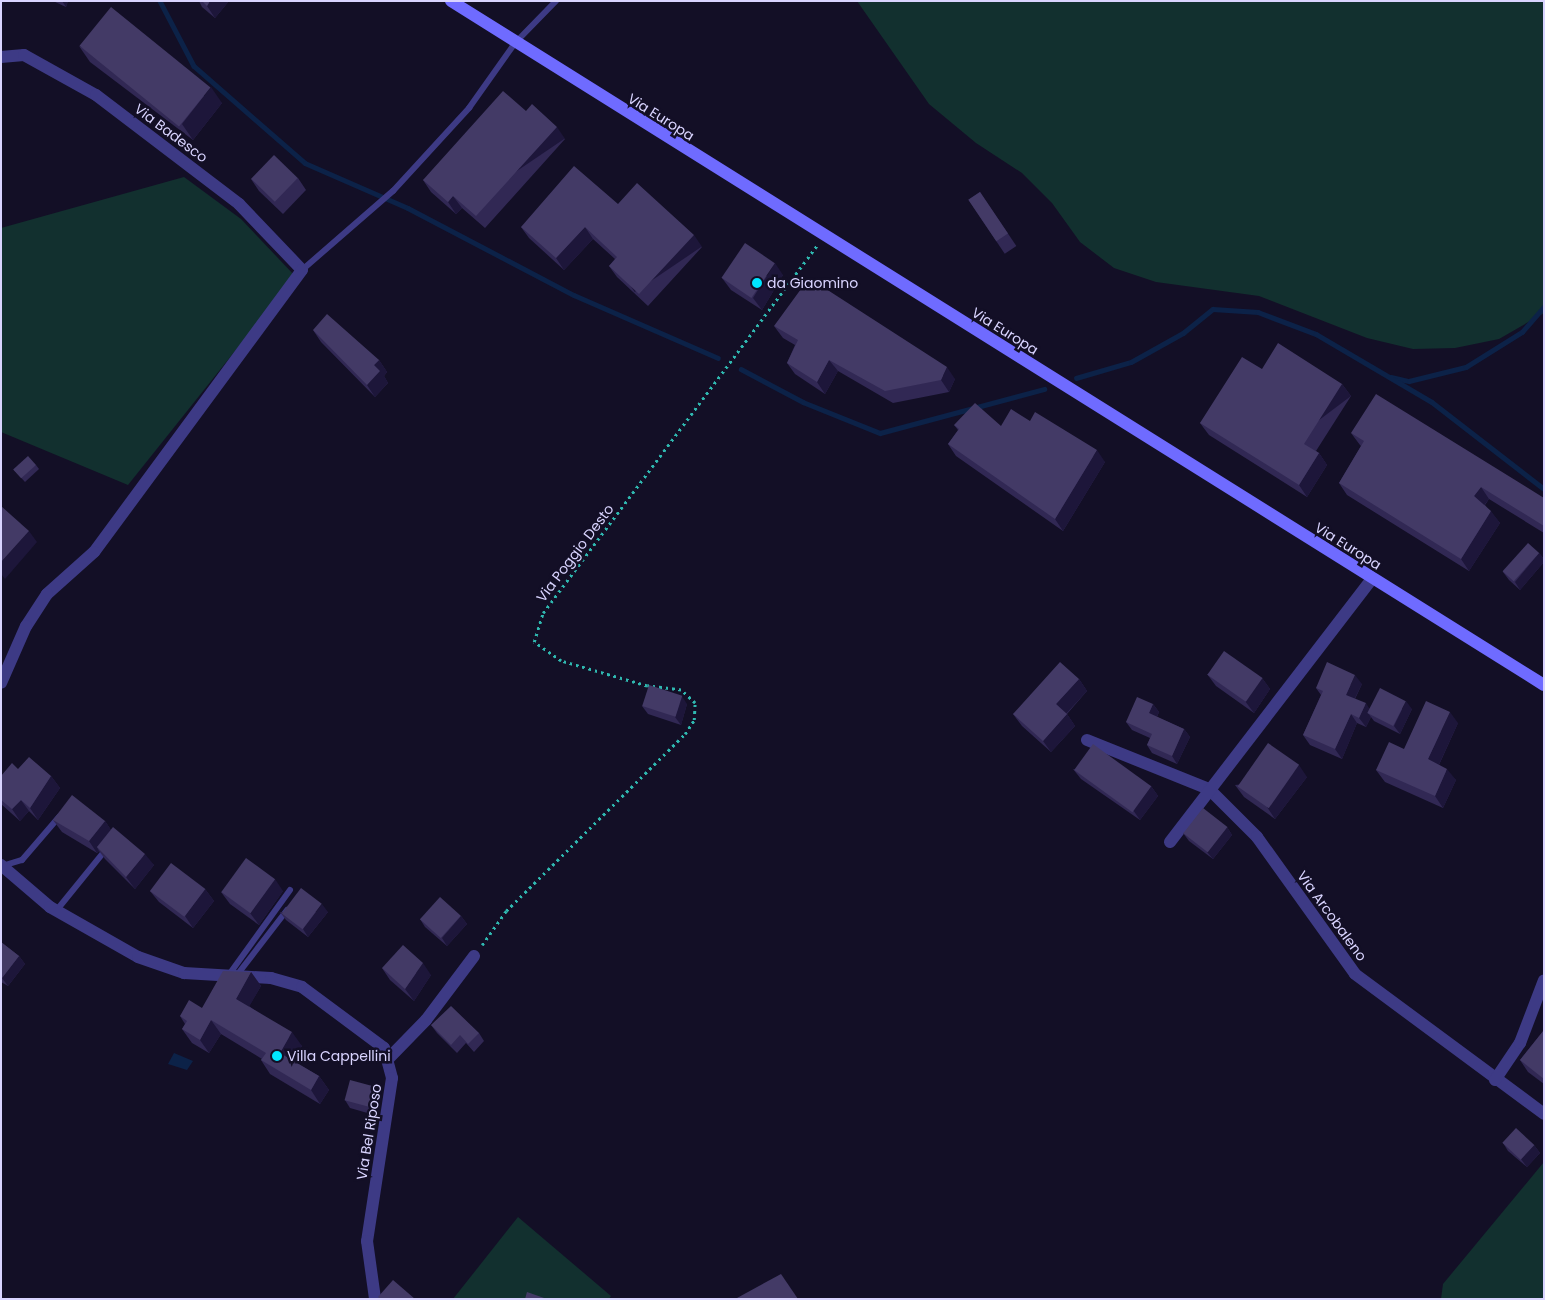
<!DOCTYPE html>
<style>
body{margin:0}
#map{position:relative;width:1545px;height:1300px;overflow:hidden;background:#130f26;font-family:Poppins,sans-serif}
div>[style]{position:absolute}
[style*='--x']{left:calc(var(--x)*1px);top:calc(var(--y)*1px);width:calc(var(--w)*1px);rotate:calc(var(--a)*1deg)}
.green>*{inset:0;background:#12302f}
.water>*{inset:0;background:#0c2248}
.stream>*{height:4.5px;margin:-2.25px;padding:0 2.25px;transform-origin:2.25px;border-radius:2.25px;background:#0c2248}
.path>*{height:2.5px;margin-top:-1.25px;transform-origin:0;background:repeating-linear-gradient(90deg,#2fb8b0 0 2.5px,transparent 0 6.5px)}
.service>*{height:6px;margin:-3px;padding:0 3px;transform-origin:3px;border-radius:3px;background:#3d3a85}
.minor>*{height:12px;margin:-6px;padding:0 6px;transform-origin:6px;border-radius:6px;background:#3d3a85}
.secondary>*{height:12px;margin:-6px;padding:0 6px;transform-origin:6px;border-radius:6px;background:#6f6bff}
.wall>*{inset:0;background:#312854;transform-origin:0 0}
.shaded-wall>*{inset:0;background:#1d163a;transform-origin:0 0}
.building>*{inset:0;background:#433a66;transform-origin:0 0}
.dots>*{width:14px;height:14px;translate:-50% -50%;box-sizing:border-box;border:2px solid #130f26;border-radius:50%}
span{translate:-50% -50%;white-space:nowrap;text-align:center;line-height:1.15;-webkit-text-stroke:5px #130f26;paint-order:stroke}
.street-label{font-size:14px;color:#d9d4ff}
.poi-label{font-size:14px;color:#d9d4ff}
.left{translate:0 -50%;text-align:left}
.frame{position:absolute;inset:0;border:2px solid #d9d4ff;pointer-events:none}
</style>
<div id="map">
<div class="green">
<div style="clip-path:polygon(857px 1px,1544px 1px,1544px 313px,1499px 339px,1455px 348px,1413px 349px,1367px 338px,1259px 296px,1156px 282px,1114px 268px,1080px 242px,1052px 203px,1022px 173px,976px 143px,929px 104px)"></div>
<div style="clip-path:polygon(184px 177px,241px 219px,295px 276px,128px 485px,1px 432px,1px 228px)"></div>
<div style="clip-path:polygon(1544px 1162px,1544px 1299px,1441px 1299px,1443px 1284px)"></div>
<div style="clip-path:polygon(518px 1217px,611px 1296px,609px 1299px,453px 1299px)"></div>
</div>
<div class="water">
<div style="clip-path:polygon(174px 1053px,193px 1061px,187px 1070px,168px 1064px)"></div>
</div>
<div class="stream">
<div style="--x:160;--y:1;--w:73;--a:62.4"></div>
<div style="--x:194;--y:66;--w:147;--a:41.1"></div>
<div style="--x:305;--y:163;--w:112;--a:23.6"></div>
<div style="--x:408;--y:208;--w:187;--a:27.7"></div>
<div style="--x:574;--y:295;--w:157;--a:23.6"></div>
<div style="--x:741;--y:369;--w:70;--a:28"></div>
<div style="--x:803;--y:402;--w:83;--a:21.9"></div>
<div style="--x:880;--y:433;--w:170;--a:-15"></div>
<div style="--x:1391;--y:377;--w:18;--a:13"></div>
<div style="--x:1409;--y:381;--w:59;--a:-13.8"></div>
<div style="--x:1466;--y:367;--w:66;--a:-32"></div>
<div style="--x:1522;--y:332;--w:33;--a:-49"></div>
<div style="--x:1076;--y:378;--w:57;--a:-16.2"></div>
<div style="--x:1131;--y:362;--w:60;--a:-29.1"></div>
<div style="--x:1183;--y:333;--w:38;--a:-39"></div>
<div style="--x:1213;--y:309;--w:45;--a:3.8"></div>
<div style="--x:1258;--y:312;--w:62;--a:20.8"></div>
<div style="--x:1316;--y:334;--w:134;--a:30.4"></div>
<div style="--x:1432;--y:402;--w:142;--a:37.8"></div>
</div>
<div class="path">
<div style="--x:482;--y:945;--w:42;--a:-54.8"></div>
<div style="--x:506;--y:911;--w:252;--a:-44.7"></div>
<div style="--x:685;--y:734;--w:17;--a:-57"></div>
<div style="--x:694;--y:720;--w:17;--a:-87"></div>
<div style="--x:695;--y:703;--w:19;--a:-137"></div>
<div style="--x:681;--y:690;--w:34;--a:-173"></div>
<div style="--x:647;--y:686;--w:90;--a:-163.8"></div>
<div style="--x:561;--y:661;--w:33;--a:-145"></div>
<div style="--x:534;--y:642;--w:30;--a:-73"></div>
<div style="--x:543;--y:613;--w:459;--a:-53.3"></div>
</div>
<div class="service">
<div style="--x:302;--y:270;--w:121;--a:-41"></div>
<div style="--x:393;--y:191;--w:113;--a:-47.5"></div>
<div style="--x:469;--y:108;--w:80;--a:-54.7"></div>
<div style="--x:515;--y:43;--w:59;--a:-45.7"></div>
<div style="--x:2;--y:866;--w:21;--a:-17"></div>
<div style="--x:22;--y:860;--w:57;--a:-49.3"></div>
<div style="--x:56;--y:911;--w:81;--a:-51"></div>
<div style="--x:237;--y:975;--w:82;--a:-52.4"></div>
<div style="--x:228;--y:976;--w:106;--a:-54.2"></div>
</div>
<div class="minor">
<div style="--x:1;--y:57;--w:23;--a:-5"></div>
<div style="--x:24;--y:55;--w:82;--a:29.1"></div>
<div style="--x:96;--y:95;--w:180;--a:37.3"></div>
<div style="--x:239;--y:204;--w:91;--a:46.3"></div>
<div style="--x:302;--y:270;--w:350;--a:126.4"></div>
<div style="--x:94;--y:552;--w:63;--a:138.2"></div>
<div style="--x:47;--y:594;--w:38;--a:123"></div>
<div style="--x:26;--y:626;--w:62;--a:113.7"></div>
<div style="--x:1087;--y:740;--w:131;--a:21.9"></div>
<div style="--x:1209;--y:789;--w:68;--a:45"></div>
<div style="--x:1257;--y:837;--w:168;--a:54.4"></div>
<div style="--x:1355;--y:974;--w:235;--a:36.5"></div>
<div style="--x:1170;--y:842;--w:332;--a:-52.5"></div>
<div style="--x:1;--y:865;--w:65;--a:40.6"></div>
<div style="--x:50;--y:907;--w:101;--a:29.6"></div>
<div style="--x:138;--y:957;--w:49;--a:19.2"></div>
<div style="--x:184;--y:973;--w:87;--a:3.3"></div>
<div style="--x:271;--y:978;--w:32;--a:16"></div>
<div style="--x:302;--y:987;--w:102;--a:36.6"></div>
<div style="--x:384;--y:1048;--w:31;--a:75"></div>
<div style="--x:392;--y:1078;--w:165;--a:98.7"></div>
<div style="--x:367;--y:1241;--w:59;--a:82.1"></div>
<div style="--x:390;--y:1057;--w:52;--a:-45.8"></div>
<div style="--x:426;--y:1020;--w:80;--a:-53.1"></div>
<div style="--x:1495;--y:1080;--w:45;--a:-56"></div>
<div style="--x:1520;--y:1043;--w:67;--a:-69.1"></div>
</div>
<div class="secondary">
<div style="--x:451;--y:1;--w:1289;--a:32.04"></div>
</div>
<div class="wall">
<div style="clip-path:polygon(53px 1px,68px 1px,66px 7px)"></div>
<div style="clip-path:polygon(199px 1px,229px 1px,215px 18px,202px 7px)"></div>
<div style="clip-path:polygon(79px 46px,222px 103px,193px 140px,90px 62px)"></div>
<div style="clip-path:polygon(526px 111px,565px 139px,485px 228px,462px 208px,456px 214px,431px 192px,423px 180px)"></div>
<div style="clip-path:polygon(298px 178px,306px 190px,283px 214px,259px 191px,251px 179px)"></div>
<div style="left:980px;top:192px;width:65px;height:14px;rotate:56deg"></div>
<div style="clip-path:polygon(618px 204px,702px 247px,648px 306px,617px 277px,609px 266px,615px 259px,593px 239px,564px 270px,529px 238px,521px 227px)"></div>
<div style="clip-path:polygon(783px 275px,762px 310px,731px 290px,722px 278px)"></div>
<div style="clip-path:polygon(774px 326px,955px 379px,949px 392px,893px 403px,838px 371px,825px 394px,795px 374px,787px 363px,795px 345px,783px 338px)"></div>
<div style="clip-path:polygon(313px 330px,379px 360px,387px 372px,384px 376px,388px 383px,375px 397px,321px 342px)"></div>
<div style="clip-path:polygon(1262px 369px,1342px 384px,1351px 396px,1316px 451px,1319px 453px,1327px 465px,1307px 497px,1209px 435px,1200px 423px)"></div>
<div style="clip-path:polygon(1030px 421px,1105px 462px,1063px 531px,956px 456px,948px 444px,958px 430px,954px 425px,1001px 426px)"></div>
<div style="clip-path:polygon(1351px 433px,1544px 498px,1544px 533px,1489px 499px,1485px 505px,1500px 523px,1469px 571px,1347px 495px,1339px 483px,1361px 446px,1360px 445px)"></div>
<div style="clip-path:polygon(36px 465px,39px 469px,25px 482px,14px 470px)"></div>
<div style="clip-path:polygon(1539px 553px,1544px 559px,1544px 562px,1520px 590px,1509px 580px,1503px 572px)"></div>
<div style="clip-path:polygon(1207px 674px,1262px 678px,1270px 689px,1254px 713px,1216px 686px)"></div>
<div style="clip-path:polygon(1079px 679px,1087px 691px,1067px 714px,1075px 726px,1051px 752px,1022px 726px,1013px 714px)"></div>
<div style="clip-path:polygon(1362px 684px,1355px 699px,1370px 709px,1412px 709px,1400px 734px,1374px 721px,1371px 717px,1366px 727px,1357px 723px,1342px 759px,1310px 745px,1303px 735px,1321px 695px,1316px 688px)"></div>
<div style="clip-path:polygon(687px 704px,681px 725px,648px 714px,642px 706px)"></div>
<div style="clip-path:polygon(1153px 704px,1159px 712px,1157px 717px,1184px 729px,1190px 737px,1177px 764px,1152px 753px,1147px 745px,1150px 738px,1132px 730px,1126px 722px)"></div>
<div style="clip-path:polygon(1458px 723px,1439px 765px,1456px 780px,1443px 808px,1385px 782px,1376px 770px,1404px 749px)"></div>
<div style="clip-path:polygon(18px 769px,51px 776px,60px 788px,38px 820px,29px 811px,20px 821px,1px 804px,1px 776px)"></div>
<div style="clip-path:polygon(1073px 769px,1151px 786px,1158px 796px,1140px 820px,1081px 779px)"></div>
<div style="clip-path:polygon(1307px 777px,1275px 819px,1244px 797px,1235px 785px)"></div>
<div style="clip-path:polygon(53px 820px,105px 821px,111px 830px,154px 865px,135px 889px,105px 859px,99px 851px,97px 853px,62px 832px)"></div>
<div style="clip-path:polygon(1227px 827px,1232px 835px,1213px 859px,1189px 841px,1183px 833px)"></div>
<div style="clip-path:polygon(205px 889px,214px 901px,193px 928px,159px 902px,150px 891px)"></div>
<div style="clip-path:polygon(283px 891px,259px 925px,230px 904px,221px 892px)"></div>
<div style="clip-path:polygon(280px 912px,328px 912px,308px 937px,286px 920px)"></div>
<div style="clip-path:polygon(461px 916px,467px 924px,447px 946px,425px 927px,420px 919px)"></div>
<div style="clip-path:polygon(1px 942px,19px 956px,25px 964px,8px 986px,1px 982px)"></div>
<div style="clip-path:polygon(382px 968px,431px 975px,414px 1001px,390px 980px)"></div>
<div style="clip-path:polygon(251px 972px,261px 986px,249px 1006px,302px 1046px,293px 1061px,319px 1076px,329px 1090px,320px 1104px,270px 1074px,261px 1060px,262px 1059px,221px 1034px,209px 1053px,192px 1043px,182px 1029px,185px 1024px,180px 1016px,202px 1008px)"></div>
<div style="clip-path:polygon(431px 1025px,479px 1033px,484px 1041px,474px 1052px,466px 1043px,457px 1053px,437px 1033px)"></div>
<div style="clip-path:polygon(1544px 1030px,1544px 1084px,1528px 1072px,1520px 1060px)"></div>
<div style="clip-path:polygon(381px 1095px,378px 1116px,350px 1108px,345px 1100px)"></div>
<div style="clip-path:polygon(1503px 1143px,1534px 1145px,1540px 1153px,1527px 1167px,1508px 1151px)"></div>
</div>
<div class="shaded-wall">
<div style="clip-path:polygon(62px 1px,68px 1px,66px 7px)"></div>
<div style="clip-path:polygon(210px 1px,229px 1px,215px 18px,207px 6px)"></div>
<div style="clip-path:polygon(211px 87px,222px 103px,193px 140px,182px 124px)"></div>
<div style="left:557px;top:127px;width:14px;height:120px;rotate:56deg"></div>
<div style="clip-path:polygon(453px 196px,462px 208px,456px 214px,448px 202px)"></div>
<div style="clip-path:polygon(585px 227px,593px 239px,564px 270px,556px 258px)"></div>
<div style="left:694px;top:235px;width:14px;height:81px;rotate:56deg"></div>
<div style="clip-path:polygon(775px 263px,783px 275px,762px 310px,753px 298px)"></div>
<div style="clip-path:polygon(379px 360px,387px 372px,384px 376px,388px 383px,375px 397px,367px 385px,374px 365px)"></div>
<div style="clip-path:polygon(829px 360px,838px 371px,825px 394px,817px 382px)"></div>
<div style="clip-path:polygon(947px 367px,955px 379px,949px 392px,941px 380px)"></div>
<div style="left:1342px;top:384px;width:15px;height:71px;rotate:53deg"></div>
<div style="clip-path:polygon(1097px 450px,1105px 462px,1063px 531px,1055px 519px)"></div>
<div style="clip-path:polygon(1319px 453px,1327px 465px,1307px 497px,1299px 485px)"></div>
<div style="clip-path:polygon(1481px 487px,1489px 499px,1482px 508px,1474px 496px)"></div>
<div style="clip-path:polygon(1491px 511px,1500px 523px,1469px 571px,1461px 559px)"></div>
<div style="clip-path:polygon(29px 531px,37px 542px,5px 579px,1px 574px,1px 562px)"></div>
<div style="clip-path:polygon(1539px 553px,1544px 559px,1544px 562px,1520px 590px,1515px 582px)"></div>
<div style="clip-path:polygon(1355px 675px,1362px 684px,1352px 704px,1346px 695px)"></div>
<div style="clip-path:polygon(1262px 678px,1270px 689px,1254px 713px,1245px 701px)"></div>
<div style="clip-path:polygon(1079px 679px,1087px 691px,1064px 716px,1056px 704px)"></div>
<div style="clip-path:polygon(682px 696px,687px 704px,681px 725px,675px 717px)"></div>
<div style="clip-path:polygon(1406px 701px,1412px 709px,1400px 734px,1394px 726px)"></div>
<div style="clip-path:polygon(1366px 703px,1372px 713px,1368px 713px,1371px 717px,1366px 727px,1359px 718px)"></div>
<div style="clip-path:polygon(1153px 704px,1159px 712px,1155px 721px,1149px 713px)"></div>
<div style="clip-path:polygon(1450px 712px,1458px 723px,1436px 771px,1428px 759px)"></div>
<div style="clip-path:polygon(1067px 714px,1075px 726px,1051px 752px,1043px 741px)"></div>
<div style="clip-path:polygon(1351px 714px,1357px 723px,1342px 759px,1335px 749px)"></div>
<div style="clip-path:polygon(1184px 729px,1190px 737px,1177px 764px,1172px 756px)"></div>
<div style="clip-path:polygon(1299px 765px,1307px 777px,1275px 819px,1267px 807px)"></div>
<div style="clip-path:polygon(1447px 769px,1456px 780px,1443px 808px,1435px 796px)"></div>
<div style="clip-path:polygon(51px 776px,60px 788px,38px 820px,30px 808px)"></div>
<div style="clip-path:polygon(1151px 786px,1158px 796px,1140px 820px,1133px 810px)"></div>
<div style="clip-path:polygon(21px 800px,29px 811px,20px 821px,12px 809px)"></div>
<div style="clip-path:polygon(105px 821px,113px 833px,97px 847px,99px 851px,97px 853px,89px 841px)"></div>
<div style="clip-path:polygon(1227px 827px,1232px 835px,1213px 859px,1207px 852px)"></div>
<div style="clip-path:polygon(145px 854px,154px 865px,135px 889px,126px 877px)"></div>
<div style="clip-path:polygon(275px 879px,283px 891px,259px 925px,250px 913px)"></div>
<div style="clip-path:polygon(205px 889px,214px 901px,193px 928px,185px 916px)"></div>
<div style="clip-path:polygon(322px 904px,328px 912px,308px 937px,303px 929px)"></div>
<div style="clip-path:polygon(461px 916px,467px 924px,447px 946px,442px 938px)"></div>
<div style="clip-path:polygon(19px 956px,25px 964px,8px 986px,2px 978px)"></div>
<div style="clip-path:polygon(423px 963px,431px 975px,414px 1001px,405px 989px)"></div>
<div style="clip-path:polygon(251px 972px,261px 986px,246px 1012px,236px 999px)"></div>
<div style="clip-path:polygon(211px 1020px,221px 1034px,209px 1053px,200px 1040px)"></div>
<div style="clip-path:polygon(292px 1032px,302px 1046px,289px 1067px,280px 1053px)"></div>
<div style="clip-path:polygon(319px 1076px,329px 1090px,320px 1104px,311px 1090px)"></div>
<div style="clip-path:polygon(376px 1087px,381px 1095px,378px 1116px,372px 1108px)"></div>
<div style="clip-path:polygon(1534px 1145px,1540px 1153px,1527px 1167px,1521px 1159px)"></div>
</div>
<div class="building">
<div style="clip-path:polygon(202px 1px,210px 1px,207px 6px)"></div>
<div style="left:111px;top:7px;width:128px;height:50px;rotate:39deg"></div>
<div style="clip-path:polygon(503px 91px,526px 111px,532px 104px,557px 127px,476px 216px,453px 196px,448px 202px,423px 180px)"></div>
<div style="left:274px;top:155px;width:33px;height:33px;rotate:44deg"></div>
<div style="clip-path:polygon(574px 166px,618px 204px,637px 183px,694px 235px,639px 294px,609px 266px,617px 257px,585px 227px,556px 258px,521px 227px)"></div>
<div style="left:980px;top:192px;width:50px;height:14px;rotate:56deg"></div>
<div style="left:745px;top:243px;width:36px;height:42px;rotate:34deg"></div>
<div style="clip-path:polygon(809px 278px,947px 367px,941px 380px,885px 391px,829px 360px,817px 382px,787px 363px,798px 340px,774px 326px)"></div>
<div style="clip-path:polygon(327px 314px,379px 360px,374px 365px,380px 371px,367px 385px,313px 330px)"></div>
<div style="clip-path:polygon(1278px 343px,1342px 384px,1304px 444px,1319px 453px,1299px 485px,1200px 423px,1242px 357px,1262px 369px)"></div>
<div style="clip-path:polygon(1376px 394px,1544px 498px,1544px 526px,1481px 487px,1474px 496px,1491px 511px,1461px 559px,1339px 483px,1364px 441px,1351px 433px)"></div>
<div style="clip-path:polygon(975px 403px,1001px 426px,1011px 409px,1030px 421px,1035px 412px,1097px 450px,1055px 519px,948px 444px,959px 429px,954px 425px)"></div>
<div style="left:28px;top:456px;width:12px;height:20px;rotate:48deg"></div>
<div style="clip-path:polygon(1px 506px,29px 531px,1px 562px)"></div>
<div style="left:1528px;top:543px;width:15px;height:38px;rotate:42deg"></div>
<div style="left:1224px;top:651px;width:47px;height:29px;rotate:35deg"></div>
<div style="clip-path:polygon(1060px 662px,1079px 679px,1056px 704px,1067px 714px,1043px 741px,1013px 714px)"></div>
<div style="clip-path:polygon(1327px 662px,1355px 675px,1346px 695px,1366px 703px,1359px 718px,1351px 714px,1335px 749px,1303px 735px,1323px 691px,1316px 688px)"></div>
<div style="left:649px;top:685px;width:35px;height:22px;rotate:18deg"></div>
<div style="left:1380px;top:688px;width:29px;height:28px;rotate:27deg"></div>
<div style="clip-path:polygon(1137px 697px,1153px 704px,1149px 713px,1184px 729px,1172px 756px,1147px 745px,1152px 734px,1126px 722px)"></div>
<div style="clip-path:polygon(1426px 701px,1450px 712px,1428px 759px,1447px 769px,1435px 796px,1376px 770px,1389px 742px,1404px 749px)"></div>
<div style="left:1268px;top:743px;width:38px;height:53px;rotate:35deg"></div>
<div style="left:1093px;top:744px;width:72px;height:32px;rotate:36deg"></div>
<div style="clip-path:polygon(29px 757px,51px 776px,30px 808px,21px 800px,12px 809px,1px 800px,1px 776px,12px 763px,18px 769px)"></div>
<div style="clip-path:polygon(72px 795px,105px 821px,89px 841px,53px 820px)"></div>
<div style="left:1203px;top:808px;width:31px;height:32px;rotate:38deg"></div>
<div style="clip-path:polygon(113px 827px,145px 854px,126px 877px,97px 847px)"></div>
<div style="left:246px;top:858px;width:36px;height:42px;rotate:36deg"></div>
<div style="left:171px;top:863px;width:43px;height:35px;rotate:37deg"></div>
<div style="left:301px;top:888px;width:26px;height:32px;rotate:37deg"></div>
<div style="left:440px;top:897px;width:28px;height:30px;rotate:42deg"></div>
<div style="clip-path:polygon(1px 942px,19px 956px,2px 978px,1px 977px)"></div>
<div style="clip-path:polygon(403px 945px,423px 963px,405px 989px,382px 968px)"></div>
<div style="clip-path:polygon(223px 971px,251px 972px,236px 999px,292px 1032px,280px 1053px,319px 1076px,311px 1090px,261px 1060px,266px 1053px,211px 1020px,200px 1040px,182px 1029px,187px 1021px,180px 1016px,189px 1000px,202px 1008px)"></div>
<div style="clip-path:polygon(451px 1006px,479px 1033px,468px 1044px,460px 1035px,451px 1045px,431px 1025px)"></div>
<div style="clip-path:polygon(1544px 1030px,1544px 1079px,1520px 1060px)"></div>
<div style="left:350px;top:1080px;width:27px;height:21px;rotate:15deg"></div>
<div style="left:1516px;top:1128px;width:25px;height:20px;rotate:43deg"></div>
<div style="clip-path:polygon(781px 1274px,798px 1299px,737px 1299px,737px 1298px)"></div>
<div style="clip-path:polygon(393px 1280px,415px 1299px,380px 1299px,378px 1297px)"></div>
<div style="clip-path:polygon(527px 1292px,547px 1299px,525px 1299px)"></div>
</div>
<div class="dots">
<div style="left:757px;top:283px;background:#00e5ff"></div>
<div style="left:277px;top:1056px;background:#00e5ff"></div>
</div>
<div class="street-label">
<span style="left:661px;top:117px;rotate:32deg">Via Europa</span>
<span style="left:171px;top:133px;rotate:37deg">Via Badesco</span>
<span style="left:1005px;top:331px;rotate:32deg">Via Europa</span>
<span style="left:1348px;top:546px;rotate:32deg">Via Europa</span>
<span style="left:575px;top:553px;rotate:-53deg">Via Poggio Desto</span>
<span style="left:1332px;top:916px;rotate:54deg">Via Arcobaleno</span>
<span style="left:369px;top:1132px;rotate:-81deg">Via Bel Riposo</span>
</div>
<div class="poi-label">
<span class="left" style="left:767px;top:283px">da Giaomino</span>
<span class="left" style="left:287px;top:1056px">Villa Cappellini</span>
</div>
<div class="frame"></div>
</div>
